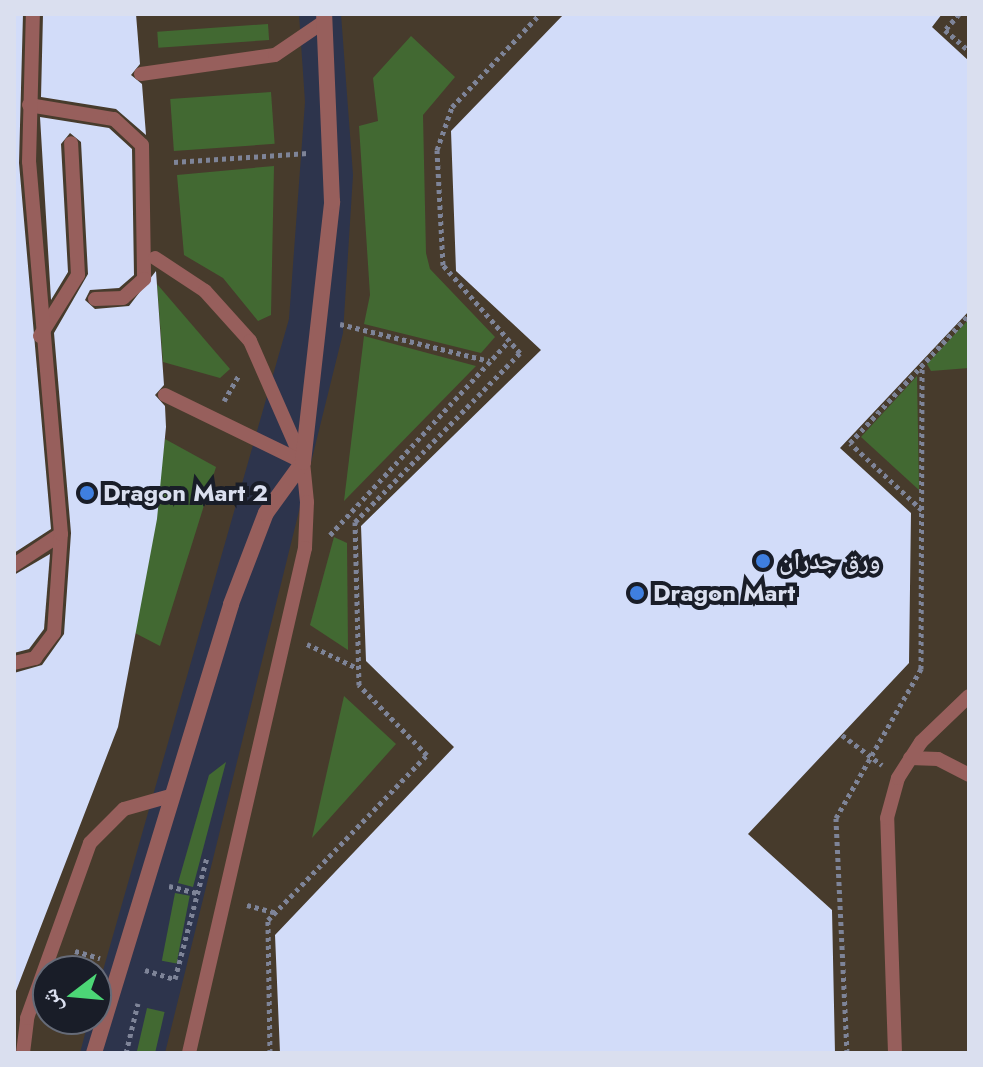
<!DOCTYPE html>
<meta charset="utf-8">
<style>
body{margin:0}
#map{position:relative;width:983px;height:1067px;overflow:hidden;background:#2d344c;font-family:Jost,"Noto Naskh Arabic",sans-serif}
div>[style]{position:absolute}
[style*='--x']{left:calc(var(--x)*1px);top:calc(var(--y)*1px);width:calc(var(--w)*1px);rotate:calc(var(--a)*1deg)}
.commercial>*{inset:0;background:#473b2c}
.green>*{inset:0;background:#426932;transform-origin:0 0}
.building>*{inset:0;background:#d2dcf9}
.path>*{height:5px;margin-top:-2.5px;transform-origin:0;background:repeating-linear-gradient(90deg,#7e8498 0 4px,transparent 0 8px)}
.service>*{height:14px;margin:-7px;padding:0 7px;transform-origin:7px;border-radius:7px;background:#975f5c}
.minor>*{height:16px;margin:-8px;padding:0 8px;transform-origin:8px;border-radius:8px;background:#975f5c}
.dots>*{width:22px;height:22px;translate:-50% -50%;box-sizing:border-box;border:4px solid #191d28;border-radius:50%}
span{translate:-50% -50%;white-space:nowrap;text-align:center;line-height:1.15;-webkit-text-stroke:8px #191d28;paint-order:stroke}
.poi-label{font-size:24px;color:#dadfef;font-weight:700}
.left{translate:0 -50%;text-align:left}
.frame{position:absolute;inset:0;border:16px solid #dadfef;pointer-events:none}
.north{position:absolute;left:32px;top:955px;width:80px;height:80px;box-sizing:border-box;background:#191d28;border:2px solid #666b78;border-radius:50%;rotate:254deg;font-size:22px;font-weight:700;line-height:32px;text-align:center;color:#dadfef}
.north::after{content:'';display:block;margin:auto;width:28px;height:36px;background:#4cd676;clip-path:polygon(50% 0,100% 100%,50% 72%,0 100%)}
</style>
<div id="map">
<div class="commercial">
<div style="clip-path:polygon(14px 14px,299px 14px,305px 102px,289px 319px,96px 995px,96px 971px,48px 971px,48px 1019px,89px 1019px,80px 1053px,14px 1053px)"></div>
<div style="clip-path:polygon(341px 14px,969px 14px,969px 1053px,165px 1053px,343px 333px,353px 175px)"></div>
</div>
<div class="green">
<div style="left:268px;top:24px;width:16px;height:111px;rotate:86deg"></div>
<div style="clip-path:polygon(411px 36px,455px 77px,423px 115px,426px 253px,430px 269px,495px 337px,481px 353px,364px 324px,370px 295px,359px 126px,378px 121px,373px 78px)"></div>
<div style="left:271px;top:92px;width:52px;height:101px;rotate:86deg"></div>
<div style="clip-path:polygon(274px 166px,271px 315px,258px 321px,223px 278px,184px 255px,177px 175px)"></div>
<div style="clip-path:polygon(157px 284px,230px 369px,220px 378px,163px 362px)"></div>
<div style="clip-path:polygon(969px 319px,969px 368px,931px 371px,927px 364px)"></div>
<div style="clip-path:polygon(364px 336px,476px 366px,344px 501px)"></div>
<div style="clip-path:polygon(917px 376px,919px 490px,861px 437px)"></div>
<div style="clip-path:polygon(165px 439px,216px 467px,160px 646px,135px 633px)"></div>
<div style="clip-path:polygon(334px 537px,347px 543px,348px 650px,310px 625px)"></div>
<div style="clip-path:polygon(344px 696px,396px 744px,312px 838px)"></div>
<div style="clip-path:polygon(226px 762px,193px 887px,178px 883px,209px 775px)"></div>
<div style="left:175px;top:893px;width:15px;height:69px;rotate:11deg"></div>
<div style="left:147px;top:1008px;width:18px;height:46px;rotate:13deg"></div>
</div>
<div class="building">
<div style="clip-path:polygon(14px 14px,23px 14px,19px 163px,51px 529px,14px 553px)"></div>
<div style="clip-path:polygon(43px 14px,136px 14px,140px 64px,131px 75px,142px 84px,146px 135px,116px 109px,41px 97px)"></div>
<div style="clip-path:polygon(564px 14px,942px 14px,932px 27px,969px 61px,969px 311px,840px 448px,911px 513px,909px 663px,748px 834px,832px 910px,835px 1053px,280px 1053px,275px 935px,454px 747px,366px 661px,361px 526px,541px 350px,456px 271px,451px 131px)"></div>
<div style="clip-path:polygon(40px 117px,109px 128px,132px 149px,134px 275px,119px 288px,90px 290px,85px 300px,95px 309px,129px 306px,156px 271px,164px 385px,155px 395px,165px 406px,166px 427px,157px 519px,118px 727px,16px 991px,14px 673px,42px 665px,64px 634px,71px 533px,54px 333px,88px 274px,81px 142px,70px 133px,61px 144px,68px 272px,51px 300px)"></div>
<div style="clip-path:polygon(50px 554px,44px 629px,29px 649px,14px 653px,14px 575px)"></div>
</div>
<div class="path">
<div style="--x:959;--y:14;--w:21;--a:131"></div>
<div style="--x:945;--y:30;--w:32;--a:41"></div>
<div style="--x:174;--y:162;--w:134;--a:-3.8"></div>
<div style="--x:340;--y:324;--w:154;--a:13.9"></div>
<div style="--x:224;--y:401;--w:30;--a:-60"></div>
<div style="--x:922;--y:510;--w:98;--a:-137.1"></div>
<div style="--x:850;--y:443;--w:175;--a:-47.1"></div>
<div style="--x:330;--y:535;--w:264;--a:-47.3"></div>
<div style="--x:307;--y:644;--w:55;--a:25.6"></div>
<div style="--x:842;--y:735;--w:50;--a:36.9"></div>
<div style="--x:169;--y:886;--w:30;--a:14"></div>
<div style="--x:247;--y:905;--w:28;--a:15"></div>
<div style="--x:75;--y:951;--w:26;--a:16"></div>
<div style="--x:145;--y:970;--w:31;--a:17"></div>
<div style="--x:175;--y:979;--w:126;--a:-75.3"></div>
<div style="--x:126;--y:1053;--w:51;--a:-76.5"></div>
<div style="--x:270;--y:1053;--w:133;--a:-90.9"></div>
<div style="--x:268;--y:920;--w:229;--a:-46.1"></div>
<div style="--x:427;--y:755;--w:98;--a:-134.2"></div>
<div style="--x:359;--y:685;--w:163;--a:-91.4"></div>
<div style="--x:355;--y:522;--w:236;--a:-45.7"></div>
<div style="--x:520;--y:353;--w:117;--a:-131.2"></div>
<div style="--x:443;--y:265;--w:115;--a:-93"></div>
<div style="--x:437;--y:150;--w:46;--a:-70.8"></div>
<div style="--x:452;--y:107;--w:128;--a:-46.6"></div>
<div style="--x:847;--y:1053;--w:235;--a:-92.7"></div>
<div style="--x:836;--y:818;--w:172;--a:-60.3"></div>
<div style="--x:921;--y:669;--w:304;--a:-89.8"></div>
</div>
<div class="service">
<div style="--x:141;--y:74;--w:135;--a:-8.1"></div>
<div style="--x:275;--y:55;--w:60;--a:-34.2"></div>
<div style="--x:29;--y:105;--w:86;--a:9.4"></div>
<div style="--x:114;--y:119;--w:38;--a:43"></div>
<div style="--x:142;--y:145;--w:134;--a:89.1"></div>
<div style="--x:144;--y:279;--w:28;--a:138"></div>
<div style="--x:123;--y:298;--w:28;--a:178"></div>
<div style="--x:155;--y:258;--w:60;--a:33.4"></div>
<div style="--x:205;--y:291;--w:67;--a:48"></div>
<div style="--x:250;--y:341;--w:132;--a:66.3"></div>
<div style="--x:303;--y:462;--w:40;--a:84.3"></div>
<div style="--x:307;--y:502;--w:46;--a:92.5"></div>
<div style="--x:305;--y:548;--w:518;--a:102.94"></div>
<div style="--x:40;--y:336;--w:72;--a:-58.1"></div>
<div style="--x:78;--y:275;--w:132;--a:-93"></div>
<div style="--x:165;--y:395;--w:153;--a:25.9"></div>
<div style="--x:14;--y:565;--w:56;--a:-33.4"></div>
<div style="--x:14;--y:663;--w:22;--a:-13"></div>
<div style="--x:35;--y:658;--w:31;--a:-53"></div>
<div style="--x:54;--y:633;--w:99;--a:-86"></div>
<div style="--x:61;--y:534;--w:373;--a:-94.9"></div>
<div style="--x:29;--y:162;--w:148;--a:-88.5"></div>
<div style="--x:910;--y:758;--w:28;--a:2"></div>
<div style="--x:938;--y:759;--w:35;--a:27"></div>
<div style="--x:23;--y:1053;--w:35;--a:-83"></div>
<div style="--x:27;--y:1018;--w:186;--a:-70.2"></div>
<div style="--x:90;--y:843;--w:48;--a:-45"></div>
<div style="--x:124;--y:809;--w:48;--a:-15.8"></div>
<div style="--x:895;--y:1053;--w:235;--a:-91.9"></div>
<div style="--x:887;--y:818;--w:41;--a:-74.6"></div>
<div style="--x:898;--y:778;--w:43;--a:-57.4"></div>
<div style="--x:921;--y:742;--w:66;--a:-43.8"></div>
</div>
<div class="minor">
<div style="--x:94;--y:1053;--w:469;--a:-73"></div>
<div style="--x:231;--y:604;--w:97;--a:-69"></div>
<div style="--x:266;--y:513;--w:63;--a:-54"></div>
<div style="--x:303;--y:462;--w:262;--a:-83.6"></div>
<div style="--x:332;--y:202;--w:188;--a:-92.4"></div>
</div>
<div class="dots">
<div style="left:87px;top:493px;background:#3f7fe0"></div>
<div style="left:763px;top:561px;background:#3f7fe0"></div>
<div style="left:637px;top:593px;background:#3f7fe0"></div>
</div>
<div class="poi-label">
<span class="left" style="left:103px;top:493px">Dragon Mart 2</span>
<span class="left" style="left:779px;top:561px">ورق جدران</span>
<span class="left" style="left:653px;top:593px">Dragon Mart</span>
</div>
<div class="frame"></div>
<div class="north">ش</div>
</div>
